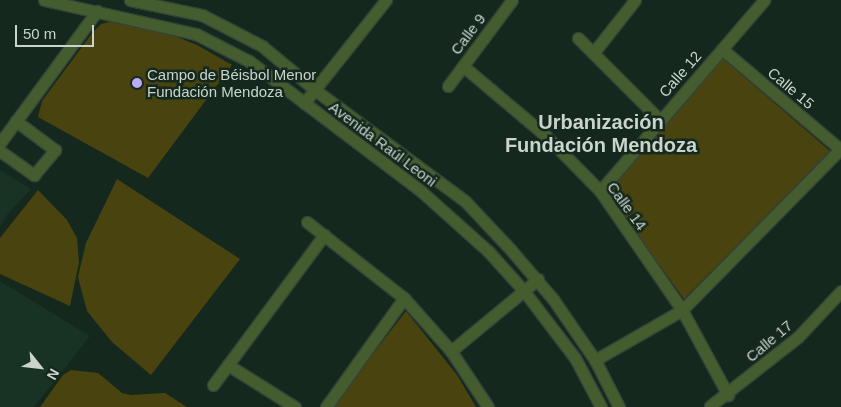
<!DOCTYPE html>
<meta charset="utf-8">
<style>
body{margin:0}
#map{position:relative;width:841px;height:407px;overflow:hidden;background:#15281d;font-family:Arial,sans-serif}
div>[style]{position:absolute}
[style*='--x']{left:calc(var(--x)*1px);top:calc(var(--y)*1px);width:calc(var(--w)*1px);rotate:calc(var(--a)*1deg)}
.built>*{inset:0;background:#183224}
.green>*{inset:0;background:#49440f}
.roads{filter:drop-shadow(1px 0 #324439) drop-shadow(-1px 0 #324439) drop-shadow(0 1px #324439) drop-shadow(0 -1px #324439)}
.street>*{height:11px;margin:-5.5px;padding:0 5.5px;transform-origin:5.5px;border-radius:5.5px;background:#455c2f}
.dots>*{width:14px;height:14px;translate:-50% -50%;box-sizing:border-box;border:2px solid #15281d;border-radius:50%}
span{translate:-50% -50%;white-space:nowrap;text-align:center;line-height:1.15;-webkit-text-stroke:5px #15281d;paint-order:stroke}
.street-label{font-size:15px;color:#c9d4cd}
.poi-label{font-size:15px;color:#c9d4cd}
.left{translate:0 -50%;text-align:left}
.district-label{font-size:20px;color:#c9d4cd;font-weight:700}
.north{position:absolute;left:15px;top:342px;width:50px;height:50px;-webkit-text-stroke:4px #15281d;paint-order:stroke;rotate:119deg;font-size:14px;font-weight:700;line-height:20px;text-align:center;color:#c9d4cd}
.north::after{content:'';display:block;margin:auto;width:18px;height:22px;background:#c9d4cd;clip-path:polygon(50% 0,100% 100%,50% 72%,0 100%)}
.scale{position:absolute;left:15px;top:25px;width:79px;height:22px;box-sizing:border-box;border:2px solid #c9d4cd;border-top:0;padding-left:6px;font-size:15px;line-height:18px;white-space:nowrap;color:#c9d4cd;-webkit-text-stroke:4px #15281d;paint-order:stroke}
</style>
<div id="map">
<div class="built">
<div style="clip-path:polygon(0 170px,31px 189px,6px 216px,0 227px)"></div>
<div style="clip-path:polygon(0 281px,90px 336px,34px 407px,0 407px)"></div>
</div>
<div class="green">
<div style="clip-path:polygon(109px 22px,122px 23px,172px 35px,197px 45px,232px 65px,148px 178px,38px 117px,42px 101px,93px 32px,101px 24px)"></div>
<div style="clip-path:polygon(721px 57px,830px 151px,684px 299px,606px 191px)"></div>
<div style="clip-path:polygon(117px 179px,240px 259px,151px 375px,112px 342px,87px 311px,78px 277px,86px 243px)"></div>
<div style="clip-path:polygon(38px 190px,67px 220px,77px 238px,79px 262px,70px 306px,0 274px,0 238px)"></div>
<div style="clip-path:polygon(406px 311px,457px 375px,476px 407px,332px 407px)"></div>
<div style="clip-path:polygon(71px 370px,98px 373px,122px 393px,131px 395px,165px 393px,187px 407px,40px 407px,63px 375px)"></div>
</div>
<div class="roads">
<div class="street">
<div style="--x:44;--y:0;--w:156;--a:12.6"></div>
<div style="--x:196;--y:34;--w:59;--a:27"></div>
<div style="--x:249;--y:61;--w:217;--a:37.1"></div>
<div style="--x:422;--y:192;--w:89;--a:41.8"></div>
<div style="--x:488;--y:251;--w:54;--a:48"></div>
<div style="--x:524;--y:291;--w:84;--a:52.7"></div>
<div style="--x:575;--y:358;--w:55;--a:62"></div>
<div style="--x:130;--y:0;--w:74;--a:11.8"></div>
<div style="--x:202;--y:15;--w:68;--a:27.3"></div>
<div style="--x:262;--y:46;--w:69;--a:39.7"></div>
<div style="--x:315;--y:90;--w:187;--a:36.5"></div>
<div style="--x:465;--y:201;--w:67;--a:46.8"></div>
<div style="--x:511;--y:250;--w:65;--a:49.4"></div>
<div style="--x:553;--y:299;--w:74;--a:55.5"></div>
<div style="--x:595;--y:360;--w:53;--a:62.9"></div>
<div style="--x:578;--y:38;--w:116;--a:45"></div>
<div style="--x:722;--y:49;--w:156;--a:40.3"></div>
<div style="--x:594;--y:52;--w:66;--a:-51.7"></div>
<div style="--x:463;--y:66;--w:109;--a:40.1"></div>
<div style="--x:546;--y:136;--w:77;--a:45.5"></div>
<div style="--x:600;--y:191;--w:145;--a:55.4"></div>
<div style="--x:682;--y:310;--w:97;--a:61.6"></div>
<div style="--x:448;--y:86;--w:107;--a:-53.3"></div>
<div style="--x:304;--y:103;--w:132;--a:-51.5"></div>
<div style="--x:0;--y:143;--w:164;--a:-53.7"></div>
<div style="--x:0;--y:151;--w:42;--a:35.2"></div>
<div style="--x:34;--y:175;--w:33;--a:-50"></div>
<div style="--x:55;--y:150;--w:49;--a:-143.4"></div>
<div style="--x:600;--y:191;--w:252;--a:-49.3"></div>
<div style="--x:307;--y:222;--w:123;--a:38.1"></div>
<div style="--x:404;--y:298;--w:71;--a:48.4"></div>
<div style="--x:451;--y:351;--w:67;--a:56.5"></div>
<div style="--x:451;--y:351;--w:113;--a:-39.6"></div>
<div style="--x:595;--y:360;--w:100;--a:-29.9"></div>
<div style="--x:682;--y:310;--w:226;--a:-45.5"></div>
<div style="--x:228;--y:365;--w:79;--a:32.1"></div>
<div style="--x:213;--y:385;--w:187;--a:-53.5"></div>
<div style="--x:710;--y:406;--w:112;--a:-38.1"></div>
<div style="--x:798;--y:337;--w:63;--a:-46.9"></div>
<div style="--x:326;--y:407;--w:134;--a:-54.4"></div>
</div>
</div>
<div class="dots">
<div style="left:137px;top:83px;background:#b9abf7"></div>
</div>
<div class="street-label">
<span style="left:468px;top:34px;rotate:-53deg">Calle 9</span>
<span style="left:680px;top:74px;rotate:-49deg">Calle 12</span>
<span style="left:791px;top:88px;rotate:40deg">Calle 15</span>
<span style="left:383px;top:144px;rotate:37deg">Avenida Raúl Leoni</span>
<span style="left:627px;top:206px;rotate:54deg">Calle 14</span>
<span style="left:769px;top:341px;rotate:-40deg">Calle 17</span>
</div>
<div class="poi-label">
<span class="left" style="left:147px;top:83px">Campo de Béisbol Menor<br>Fundación Mendoza</span>
</div>
<div class="district-label">
<span style="left:601px;top:134px">Urbanización<br>Fundación Mendoza</span>
</div>
<div class="north">N</div>
<div class="scale">50 m</div>
</div>
